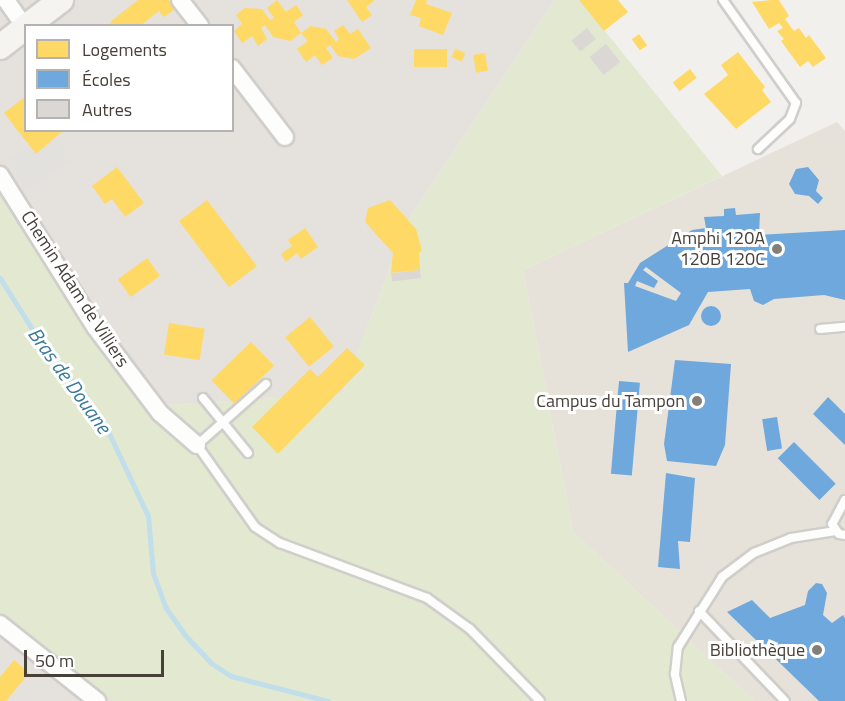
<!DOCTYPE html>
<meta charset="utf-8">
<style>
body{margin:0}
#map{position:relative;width:845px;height:701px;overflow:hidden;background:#f2f0ed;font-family:"Titillium Web",sans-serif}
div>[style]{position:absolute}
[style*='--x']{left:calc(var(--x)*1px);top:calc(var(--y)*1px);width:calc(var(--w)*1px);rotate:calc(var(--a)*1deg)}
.residential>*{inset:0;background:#e5e1dc}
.education>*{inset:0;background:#e7e2d9}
.green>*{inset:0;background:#e2e9d0}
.parking>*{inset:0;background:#e3e1de}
.homes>*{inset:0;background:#ffd966;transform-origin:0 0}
.schools>*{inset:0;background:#6fa8dc;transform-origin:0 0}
.round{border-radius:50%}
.stream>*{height:5px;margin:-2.5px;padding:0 2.5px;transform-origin:2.5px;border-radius:2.5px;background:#c2deeb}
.building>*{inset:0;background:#dad7d4;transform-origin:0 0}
.roads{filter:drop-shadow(2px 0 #d0cecb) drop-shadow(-2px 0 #d0cecb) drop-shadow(0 2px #d0cecb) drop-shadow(0 -2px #d0cecb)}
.service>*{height:8px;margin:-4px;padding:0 4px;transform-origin:4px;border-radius:4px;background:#fdfdfc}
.minor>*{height:16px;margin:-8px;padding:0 8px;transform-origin:8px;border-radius:8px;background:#fdfdfc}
.secondary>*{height:24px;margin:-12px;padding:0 12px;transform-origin:12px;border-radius:12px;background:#f6f4f1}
.dots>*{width:16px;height:16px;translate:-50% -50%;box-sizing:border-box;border:3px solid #fff;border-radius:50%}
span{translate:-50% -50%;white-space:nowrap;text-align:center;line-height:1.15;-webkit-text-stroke:6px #fff;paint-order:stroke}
.poi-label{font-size:18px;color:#474039}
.right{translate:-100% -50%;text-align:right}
.street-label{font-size:18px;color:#474039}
.water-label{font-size:20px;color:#387a9a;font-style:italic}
.legend{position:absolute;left:24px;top:24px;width:210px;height:108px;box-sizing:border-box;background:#fff;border:2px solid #b5b3b0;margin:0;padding:8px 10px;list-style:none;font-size:18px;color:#474039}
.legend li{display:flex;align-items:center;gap:12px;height:30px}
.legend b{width:30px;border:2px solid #b5b3b0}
.scale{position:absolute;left:24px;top:650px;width:140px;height:27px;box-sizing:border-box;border:3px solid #474039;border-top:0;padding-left:8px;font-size:18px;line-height:21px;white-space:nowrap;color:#474039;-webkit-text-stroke:4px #fff;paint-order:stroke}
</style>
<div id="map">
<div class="residential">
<div style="clip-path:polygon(evenodd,0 0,555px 0,407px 222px,342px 394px,164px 405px,0 196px,0 0,26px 26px,232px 26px,232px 130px,26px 130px,26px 26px)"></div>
<div style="clip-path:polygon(0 614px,114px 701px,0 701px)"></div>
</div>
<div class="education">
<div style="clip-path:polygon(837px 122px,845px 131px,845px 701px,754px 701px,573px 532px,523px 270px)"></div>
</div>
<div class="green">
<div style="clip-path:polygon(555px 0,580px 0,722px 176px,523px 270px,573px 532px,754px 701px,114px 701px,0 614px,0 179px,164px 405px,342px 394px,407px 222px)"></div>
</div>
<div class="parking">
<div style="clip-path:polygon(56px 137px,73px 160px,28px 190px,8px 161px,30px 146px,36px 154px)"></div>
</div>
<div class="homes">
<div style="clip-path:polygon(138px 0,169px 0,175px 9px,164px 17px,159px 11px,140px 26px,113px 26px,110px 22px)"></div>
<div style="clip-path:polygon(277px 0,286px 12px,296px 5px,303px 15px,294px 22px,301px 33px,311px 26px,326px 29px,336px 42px,339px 39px,334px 31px,343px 25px,350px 34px,358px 29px,371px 48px,354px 59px,338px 56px,330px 45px,326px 48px,333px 58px,322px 65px,315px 55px,306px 62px,297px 49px,308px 41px,301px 33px,290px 41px,273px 37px,265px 25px,261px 28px,267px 39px,258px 46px,252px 36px,242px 43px,234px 31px,242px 24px,236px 15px,245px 8px,262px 9px,270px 20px,274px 18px,267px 8px)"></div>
<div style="clip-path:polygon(347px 0,375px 0,366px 7px,372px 15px,362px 22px)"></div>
<div style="clip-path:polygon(416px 0,427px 0,426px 4px,452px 13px,443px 35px,419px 26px,421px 18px,410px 15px)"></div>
<div style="clip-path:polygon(579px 0,618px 0,628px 12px,604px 31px)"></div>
<div style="clip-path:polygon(771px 0,779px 0,789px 16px,785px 19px,794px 31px,799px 28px,806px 38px,809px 35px,826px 58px,813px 67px,808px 61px,800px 67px,781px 41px,784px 39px,777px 31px,783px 28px,779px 23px,769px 29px,752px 2px)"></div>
<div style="left:639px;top:34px;width:14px;height:9px;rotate:54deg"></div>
<div style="left:447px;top:49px;width:18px;height:33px;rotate:90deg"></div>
<div style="left:455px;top:49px;width:11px;height:9px;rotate:22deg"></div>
<div style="clip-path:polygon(738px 52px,765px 87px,762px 90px,771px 102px,736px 129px,704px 94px,728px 75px,721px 65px)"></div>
<div style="left:485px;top:53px;width:18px;height:12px;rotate:81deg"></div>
<div style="left:690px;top:69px;width:11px;height:22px;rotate:52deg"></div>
<div style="clip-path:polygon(26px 96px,26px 130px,64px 130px,36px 154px,4px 113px)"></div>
<div style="clip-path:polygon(117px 167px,144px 203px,125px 217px,112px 199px,105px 204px,92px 186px)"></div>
<div style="left:207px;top:200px;width:83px;height:35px;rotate:53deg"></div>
<div style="clip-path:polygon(390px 200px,416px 229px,422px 251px,419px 253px,420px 270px,391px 273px,393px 253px,365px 222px,368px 208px)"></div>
<div style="clip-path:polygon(305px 228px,318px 247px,301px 259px,297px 253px,286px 262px,281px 254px,292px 246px,288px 240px)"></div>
<div style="left:147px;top:258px;width:22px;height:36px;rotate:54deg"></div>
<div style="left:310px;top:317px;width:38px;height:32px;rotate:51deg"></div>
<div style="left:169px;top:323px;width:36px;height:32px;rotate:9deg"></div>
<div style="left:251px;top:342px;width:33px;height:55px;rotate:46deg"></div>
<div style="clip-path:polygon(347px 348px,365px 365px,278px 454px,252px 427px,310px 369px,318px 377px)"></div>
<div style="clip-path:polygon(14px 660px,29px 673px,6px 701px,0 701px,0 677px)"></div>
</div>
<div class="schools">
<div style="clip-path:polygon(808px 167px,819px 180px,816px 191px,823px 198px,818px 204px,809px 196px,795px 194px,789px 184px,796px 169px)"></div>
<div style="clip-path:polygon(evenodd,735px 208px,736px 215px,760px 213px,759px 235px,845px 230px,845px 300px,824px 295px,774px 299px,763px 305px,754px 301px,750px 289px,708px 292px,689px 325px,628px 352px,624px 283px,628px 283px,640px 263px,692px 230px,706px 228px,704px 217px,724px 216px,724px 209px,735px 208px,646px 267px,681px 293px,676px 301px,635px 286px,637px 281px,654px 288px,658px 281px,643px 270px,646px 267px)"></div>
<div class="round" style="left:701px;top:306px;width:20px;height:20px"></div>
<div style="clip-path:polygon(675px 360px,731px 364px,725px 445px,716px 466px,667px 461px,664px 444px)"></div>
<div style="left:619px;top:381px;width:21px;height:93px;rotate:5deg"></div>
<div style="clip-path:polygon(828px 397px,845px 414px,845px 445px,813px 414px)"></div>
<div style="left:777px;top:417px;width:32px;height:15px;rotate:81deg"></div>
<div style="left:794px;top:442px;width:59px;height:23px;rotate:45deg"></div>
<div style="clip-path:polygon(666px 473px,695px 478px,690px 542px,678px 541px,680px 569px,658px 567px)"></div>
<div style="clip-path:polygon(816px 583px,822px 584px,827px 593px,823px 615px,832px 623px,843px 615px,845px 618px,845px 701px,819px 701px,727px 612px,752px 600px,770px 618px,805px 605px,808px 591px)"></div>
</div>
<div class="stream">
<div style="--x:0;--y:278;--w:96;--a:57.8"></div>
<div style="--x:51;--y:359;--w:50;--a:46.6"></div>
<div style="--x:85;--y:395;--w:40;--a:57.1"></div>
<div style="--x:107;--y:429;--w:96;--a:64.8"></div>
<div style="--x:148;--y:516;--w:57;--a:85"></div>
<div style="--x:153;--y:573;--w:37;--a:70"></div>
<div style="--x:166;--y:608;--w:32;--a:55"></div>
<div style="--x:184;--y:634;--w:40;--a:47"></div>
<div style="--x:211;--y:663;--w:24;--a:33"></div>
<div style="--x:231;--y:676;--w:100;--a:14.5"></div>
</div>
<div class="building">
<div style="left:587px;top:28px;width:14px;height:20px;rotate:51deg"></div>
<div style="left:606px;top:44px;width:23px;height:21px;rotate:52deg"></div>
<div style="left:420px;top:270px;width:8px;height:29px;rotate:83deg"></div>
</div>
<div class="roads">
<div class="service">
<div style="--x:723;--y:0;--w:126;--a:54.7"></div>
<div style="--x:796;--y:103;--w:17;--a:111"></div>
<div style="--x:790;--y:119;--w:44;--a:136.8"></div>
<div style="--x:820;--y:329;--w:25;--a:-5"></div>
<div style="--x:266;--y:384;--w:92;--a:138.5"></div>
<div style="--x:197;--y:445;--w:100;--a:54.7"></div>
<div style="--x:255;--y:527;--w:30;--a:33"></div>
<div style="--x:280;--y:543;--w:157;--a:20.5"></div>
<div style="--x:427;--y:598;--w:53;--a:35.8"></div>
<div style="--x:470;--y:629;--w:100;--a:45.8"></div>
<div style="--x:203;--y:398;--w:71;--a:50.7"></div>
<div style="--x:845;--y:500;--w:27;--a:118"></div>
<div style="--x:832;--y:524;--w:12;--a:55"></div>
<div style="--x:839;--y:534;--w:6;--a:9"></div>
<div style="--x:699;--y:611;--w:124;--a:46.3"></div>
<div style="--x:681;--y:701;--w:28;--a:-103"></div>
<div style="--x:675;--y:674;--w:27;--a:-84"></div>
<div style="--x:678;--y:647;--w:83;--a:-57.8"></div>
<div style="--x:722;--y:577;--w:40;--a:-37"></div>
<div style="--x:754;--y:553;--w:40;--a:-22"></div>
<div style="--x:791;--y:538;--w:45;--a:-9"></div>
</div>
<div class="minor">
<div style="--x:6;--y:0;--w:33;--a:55"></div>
<div style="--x:180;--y:0;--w:33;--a:52"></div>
<div style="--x:232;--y:68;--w:87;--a:52.5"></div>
<div style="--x:0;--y:175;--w:179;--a:58"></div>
<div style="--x:95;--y:327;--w:108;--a:52.9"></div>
<div style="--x:160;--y:413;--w:49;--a:40.9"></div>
<div style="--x:0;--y:624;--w:124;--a:38.4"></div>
</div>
<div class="secondary">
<div style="--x:27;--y:26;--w:43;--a:-37.4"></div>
<div style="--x:0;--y:47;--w:33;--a:-38"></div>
</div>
</div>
<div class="dots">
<div style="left:777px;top:249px;background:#837e78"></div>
<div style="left:697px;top:401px;background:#837e78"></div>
<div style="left:817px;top:650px;background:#837e78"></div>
</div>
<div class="poi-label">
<span class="right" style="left:765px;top:249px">Amphi 120A<br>120B 120C</span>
<span class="right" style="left:685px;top:401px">Campus du Tampon</span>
<span class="right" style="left:805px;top:650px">Bibliothèque</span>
</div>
<div class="street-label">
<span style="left:75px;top:289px;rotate:57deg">Chemin Adam de Villiers</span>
</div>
<div class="water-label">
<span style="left:70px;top:380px;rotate:54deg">Bras de Douane</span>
</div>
<ul class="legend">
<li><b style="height:16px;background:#ffd966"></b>Logements</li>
<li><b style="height:16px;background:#6fa8dc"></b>Écoles</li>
<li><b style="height:16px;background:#dad7d4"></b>Autres</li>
</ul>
<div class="scale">50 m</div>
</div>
